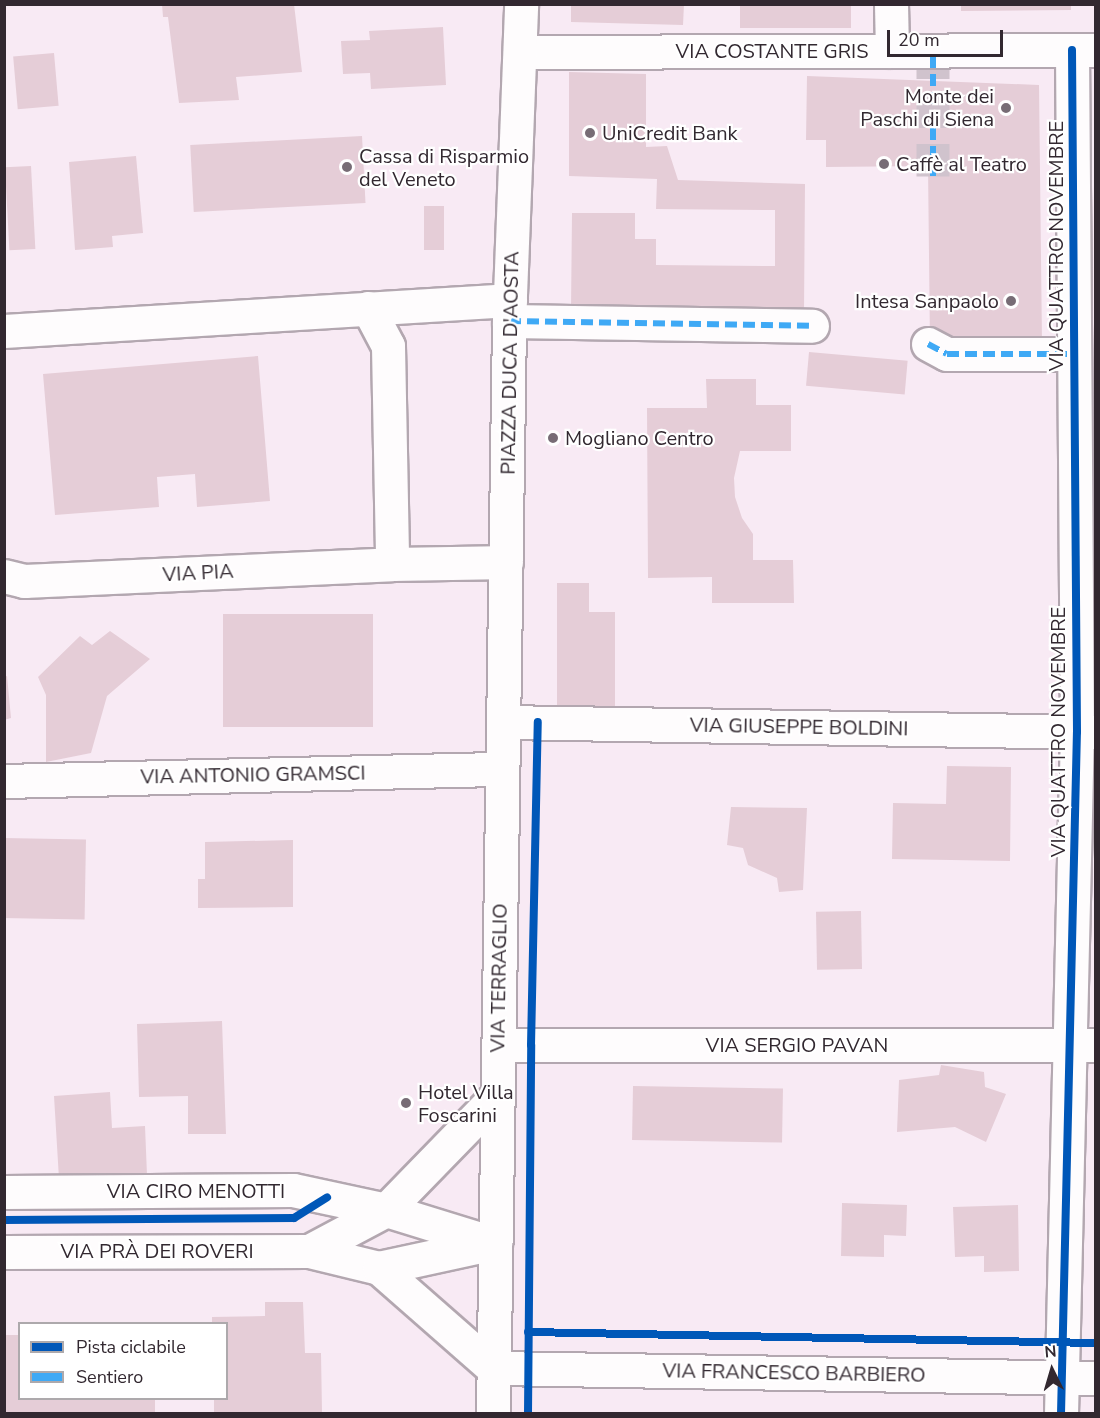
<!DOCTYPE html>
<meta charset="utf-8">
<style>
body{margin:0}
#map{position:relative;width:1100px;height:1418px;overflow:hidden;background:#f8eaf4;font-family:"Nunito Sans",sans-serif}
div>[style]{position:absolute}
[style*='--x']{left:calc(var(--x)*1px);top:calc(var(--y)*1px);width:calc(var(--w)*1px);rotate:calc(var(--a)*1deg)}
.building>*{inset:0;background:#e5cdd7;transform-origin:0 0}
.minor-tunnel>*{height:33px;margin-top:-16.5px;transform-origin:0;background:repeating-linear-gradient(90deg,#d0c3cd 0 33px,transparent 0 49px)}
.roads{filter:drop-shadow(2px 0 #b3a7b0) drop-shadow(-2px 0 #b3a7b0) drop-shadow(0 2px #b3a7b0) drop-shadow(0 -2px #b3a7b0)}
.minor>*{height:33px;margin:-16.5px;padding:0 16.5px;transform-origin:16.5px;border-radius:16.5px;background:#fefcfd}
.major>*{height:33px;margin:-16.5px;padding:0 16.5px;transform-origin:16.5px;border-radius:16.5px;background:#fefcfd}
.quiet>*{height:6px;margin-top:-3px;transform-origin:0;background:repeating-linear-gradient(90deg,#3fa9f5 0 12px,transparent 0 18px)}
.cycleway>*{height:8px;margin:-4px;padding:0 4px;transform-origin:4px;border-radius:4px;background:#0057b8}
.dots>*{width:16px;height:16px;translate:-50% -50%;box-sizing:border-box;border:3px solid #fff;border-radius:50%}
span{translate:-50% -50%;white-space:nowrap;text-align:center;line-height:1.15;-webkit-text-stroke:4.5px #fff;paint-order:stroke}
.street-label{font-size:20px;color:#322830}
.poi-label{font-size:20px;color:#322830}
.right{translate:-100% -50%;text-align:right}
.left{translate:0 -50%;text-align:left}
.frame{position:absolute;inset:0;border:6px solid #322830;pointer-events:none}
.legend{position:absolute;left:18px;top:1322px;width:210px;height:78px;box-sizing:border-box;background:#fff;border:2px solid #ada9ac;margin:0;padding:8px 10px;list-style:none;font-size:18px;color:#322830}
.legend li{display:flex;align-items:center;gap:12px;height:30px}
.legend b{width:30px;border:2px solid #ada9ac}
.north{position:absolute;left:1022px;top:1340px;width:60px;height:60px;-webkit-text-stroke:4px #fff;paint-order:stroke;rotate:355deg;font-size:16px;font-weight:700;line-height:24px;text-align:center;color:#322830}
.north::after{content:'';display:block;margin:auto;width:21px;height:27px;background:#322830;clip-path:polygon(50% 0,100% 100%,50% 72%,0 100%)}
.scale{position:absolute;left:887px;top:30px;width:116px;height:27px;box-sizing:border-box;border:3px solid #322830;border-top:0;padding-left:8px;font-size:18px;line-height:21px;white-space:nowrap;color:#322830;-webkit-text-stroke:4px #fff;paint-order:stroke}
</style>
<div id="map">
<div class="building">
<div style="clip-path:polygon(162px 4px,294px 4px,302px 72px,236px 77px,239px 100px,179px 103px,168px 17px,163px 17px)"></div>
<div style="clip-path:polygon(571px 4px,684px 4px,683px 25px,571px 22px)"></div>
<div style="left:740px;top:4px;width:111px;height:24px"></div>
<div style="clip-path:polygon(961px 4px,1071px 4px,1071px 10px,961px 11px)"></div>
<div style="clip-path:polygon(443px 27px,446px 85px,371px 89px,370px 73px,343px 74px,341px 41px,370px 40px,369px 31px)"></div>
<div style="left:54px;top:53px;width:53px;height:41px;rotate:85deg"></div>
<div style="clip-path:polygon(569px 72px,646px 74px,646px 147px,667px 146px,678px 180px,805px 184px,804px 312px,571px 310px,572px 213px,635px 213px,635px 239px,656px 239px,656px 265px,775px 266px,775px 210px,656px 209px,657px 179px,569px 176px)"></div>
<div style="clip-path:polygon(807px 76px,1039px 85px,1042px 343px,930px 345px,928px 166px,826px 167px,826px 140px,806px 140px)"></div>
<div style="left:362px;top:136px;width:67px;height:172px;rotate:87deg"></div>
<div style="clip-path:polygon(136px 156px,143px 233px,112px 236px,113px 247px,75px 250px,69px 162px)"></div>
<div style="left:31px;top:166px;width:83px;height:26px;rotate:87deg"></div>
<div style="left:424px;top:206px;width:20px;height:44px"></div>
<div style="left:809px;top:352px;width:99px;height:34px;rotate:5deg"></div>
<div style="clip-path:polygon(258px 356px,270px 501px,197px 507px,195px 474px,157px 477px,159px 507px,55px 515px,43px 374px)"></div>
<div style="clip-path:polygon(706px 379px,756px 379px,756px 405px,791px 405px,791px 451px,740px 451px,734px 478px,735px 497px,742px 518px,753px 534px,753px 560px,793px 560px,794px 603px,712px 603px,712px 577px,648px 578px,647px 408px,707px 408px)"></div>
<div style="clip-path:polygon(557px 583px,589px 583px,589px 612px,615px 612px,615px 718px,557px 718px)"></div>
<div style="left:223px;top:614px;width:150px;height:113px"></div>
<div style="clip-path:polygon(110px 631px,150px 659px,107px 696px,91px 753px,46px 762px,46px 695px,38px 677px,80px 636px,92px 645px)"></div>
<div style="clip-path:polygon(7px 676px,11px 718px,4px 720px,4px 677px)"></div>
<div style="clip-path:polygon(947px 766px,1011px 767px,1010px 861px,892px 859px,893px 803px,946px 804px)"></div>
<div style="clip-path:polygon(731px 807px,807px 808px,803px 890px,779px 892px,777px 878px,748px 865px,743px 848px,727px 845px)"></div>
<div style="left:4px;top:838px;width:82px;height:80px;rotate:1deg"></div>
<div style="clip-path:polygon(293px 840px,293px 907px,198px 908px,198px 879px,205px 879px,205px 842px)"></div>
<div style="left:861px;top:911px;width:58px;height:45px;rotate:89deg"></div>
<div style="clip-path:polygon(222px 1021px,226px 1134px,188px 1134px,188px 1096px,139px 1097px,137px 1024px)"></div>
<div style="clip-path:polygon(941px 1065px,984px 1072px,985px 1087px,1006px 1094px,986px 1142px,955px 1127px,897px 1132px,899px 1080px,939px 1075px)"></div>
<div style="left:633px;top:1086px;width:150px;height:54px;rotate:1deg"></div>
<div style="clip-path:polygon(110px 1092px,112px 1128px,145px 1126px,147px 1175px,59px 1179px,54px 1096px)"></div>
<div style="clip-path:polygon(842px 1203px,907px 1205px,906px 1236px,884px 1235px,884px 1257px,841px 1256px)"></div>
<div style="clip-path:polygon(1018px 1205px,1019px 1271px,984px 1272px,984px 1256px,955px 1257px,953px 1207px)"></div>
<div style="clip-path:polygon(265px 1302px,303px 1302px,305px 1353px,321px 1353px,322px 1412px,214px 1413px,214px 1398px,226px 1398px,226px 1323px,212px 1323px,212px 1317px,265px 1316px)"></div>
<div style="clip-path:polygon(4px 1335px,20px 1335px,20px 1398px,155px 1398px,155px 1413px,4px 1413px)"></div>
</div>
<div class="minor-tunnel">
<div style="--x:933;--y:176;--w:125;--a:-90"></div>
</div>
<div class="roads">
<div class="minor">
<div style="--x:891;--y:4;--w:47;--a:88.8"></div>
<div style="--x:521;--y:52;--w:575;--a:-0.2"></div>
<div style="--x:368;--y:308;--w:43;--a:62.2"></div>
<div style="--x:388;--y:346;--w:218;--a:88.9"></div>
<div style="--x:509;--y:321;--w:303;--a:0.9"></div>
<div style="--x:4;--y:331;--w:507;--a:-3.51"></div>
<div style="--x:928;--y:344;--w:21;--a:28"></div>
<div style="--x:947;--y:354;--w:125;--a:0"></div>
<div style="--x:4;--y:576;--w:21;--a:14"></div>
<div style="--x:24;--y:581;--w:368;--a:-2.6"></div>
<div style="--x:392;--y:564;--w:114;--a:-1"></div>
<div style="--x:503;--y:722;--w:593;--a:0.97"></div>
<div style="--x:4;--y:781;--w:497;--a:-1.4"></div>
<div style="--x:498;--y:1045;--w:598;--a:0"></div>
<div style="--x:4;--y:1192;--w:289;--a:-0.4"></div>
<div style="--x:293;--y:1190;--w:95;--a:12.1"></div>
<div style="--x:493;--y:1368;--w:603;--a:0.95"></div>
<div style="--x:1061;--y:1414;--w:682;--a:-88.66"></div>
<div style="--x:1077;--y:732;--w:682;--a:-90.42"></div>
</div>
<div class="major">
<div style="--x:386;--y:1210;--w:112;--a:17.1"></div>
<div style="--x:309;--y:1251;--w:87;--a:-28"></div>
<div style="--x:386;--y:1210;--w:159;--a:-45.8"></div>
<div style="--x:4;--y:1252;--w:305;--a:-0.2"></div>
<div style="--x:309;--y:1251;--w:72;--a:13.7"></div>
<div style="--x:379;--y:1268;--w:119;--a:-12.2"></div>
<div style="--x:379;--y:1268;--w:152;--a:41.3"></div>
<div style="--x:493;--y:1414;--w:1093;--a:-89.16"></div>
<div style="--x:509;--y:321;--w:317;--a:-87.8"></div>
</div>
</div>
<div class="quiet">
<div style="--x:933;--y:176;--w:125;--a:-90"></div>
<div style="--x:509;--y:321;--w:303;--a:0.9"></div>
<div style="--x:928;--y:344;--w:21;--a:28"></div>
<div style="--x:947;--y:354;--w:125;--a:0"></div>
</div>
<div class="cycleway">
<div style="--x:4;--y:1220;--w:290;--a:-0.4"></div>
<div style="--x:294;--y:1218;--w:39;--a:-32"></div>
<div style="--x:528;--y:1332;--w:568;--a:1.11"></div>
<div style="--x:528;--y:1414;--w:369;--a:-89.5"></div>
<div style="--x:531;--y:1045;--w:323;--a:-88.8"></div>
<div style="--x:1061;--y:1414;--w:682;--a:-88.66"></div>
<div style="--x:1077;--y:732;--w:682;--a:-90.42"></div>
</div>
<div class="dots">
<div style="left:1006px;top:108px;background:#776c75"></div>
<div style="left:590px;top:133px;background:#776c75"></div>
<div style="left:884px;top:164px;background:#776c75"></div>
<div style="left:347px;top:167px;background:#776c75"></div>
<div style="left:1011px;top:301px;background:#776c75"></div>
<div style="left:553px;top:438px;background:#776c75"></div>
<div style="left:406px;top:1103px;background:#776c75"></div>
</div>
<div class="street-label">
<span style="left:772px;top:51px">VIA COSTANTE GRIS</span>
<span style="left:1056px;top:246px;rotate:-90deg">VIA QUATTRO NOVEMBRE</span>
<span style="left:510px;top:363px;rotate:-89deg">PIAZZA DUCA D'AOSTA</span>
<span style="left:198px;top:573px;rotate:-3deg">VIA PIA</span>
<span style="left:799px;top:727px;rotate:1deg">VIA GIUSEPPE BOLDINI</span>
<span style="left:1058px;top:732px;rotate:-90deg">VIA QUATTRO NOVEMBRE</span>
<span style="left:253px;top:775px;rotate:-1deg">VIA ANTONIO GRAMSCI</span>
<span style="left:499px;top:978px;rotate:-89deg">VIA TERRAGLIO</span>
<span style="left:797px;top:1045px">VIA SERGIO PAVAN</span>
<span style="left:196px;top:1191px">VIA CIRO MENOTTI</span>
<span style="left:157px;top:1251px">VIA PRÀ DEI ROVERI</span>
<span style="left:794px;top:1373px;rotate:1deg">VIA FRANCESCO BARBIERO</span>
</div>
<div class="poi-label">
<span class="right" style="left:994px;top:108px">Monte dei<br>Paschi di Siena</span>
<span class="left" style="left:602px;top:133px">UniCredit Bank</span>
<span class="left" style="left:359px;top:168px">Cassa di Risparmio<br>del Veneto</span>
<span class="left" style="left:896px;top:164px">Caffè al Teatro</span>
<span class="right" style="left:999px;top:301px">Intesa Sanpaolo</span>
<span class="left" style="left:565px;top:438px">Mogliano Centro</span>
<span class="left" style="left:418px;top:1104px">Hotel Villa<br>Foscarini</span>
</div>
<div class="frame"></div>
<ul class="legend">
<li><b style="height:8px;background:#0057b8"></b>Pista ciclabile</li>
<li><b style="height:8px;background:#3fa9f5"></b>Sentiero</li>
</ul>
<div class="north">N</div>
<div class="scale">20 m</div>
</div>
